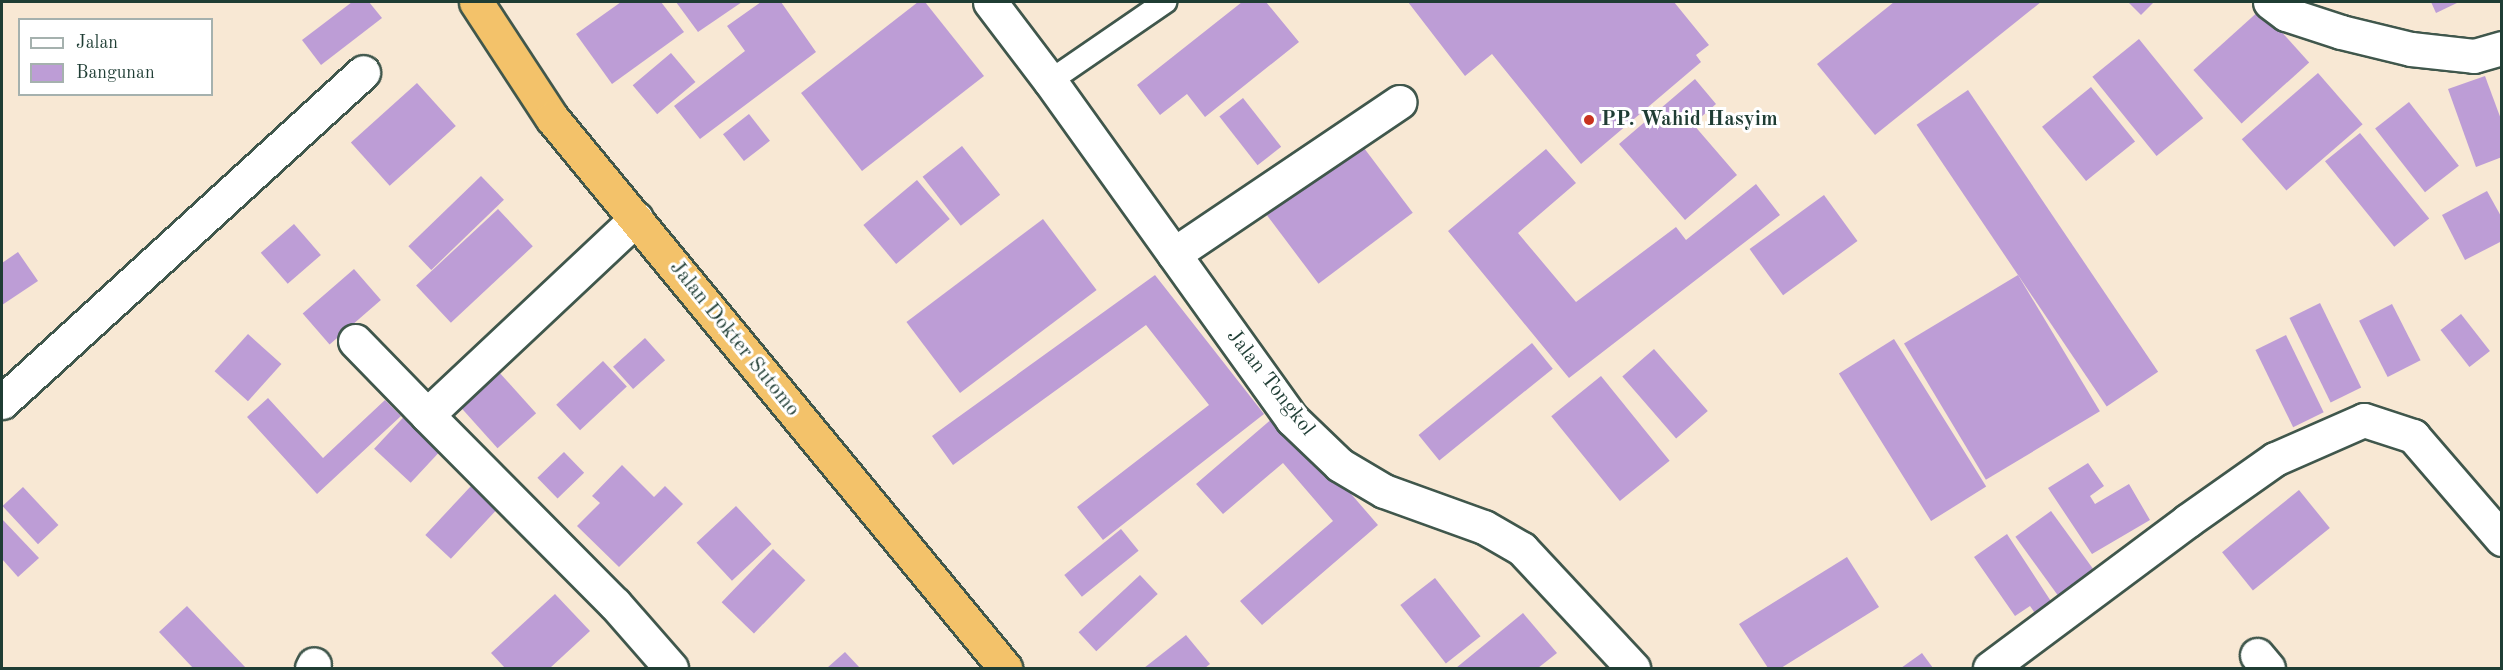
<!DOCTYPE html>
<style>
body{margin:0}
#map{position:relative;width:2503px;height:670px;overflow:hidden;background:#f8e8d4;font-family:"Old Standard TT",serif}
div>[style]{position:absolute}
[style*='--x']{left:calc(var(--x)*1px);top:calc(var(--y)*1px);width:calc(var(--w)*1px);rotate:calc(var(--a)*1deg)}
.building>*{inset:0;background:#bd9dd6;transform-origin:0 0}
.roads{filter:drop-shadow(2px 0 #40574c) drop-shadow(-2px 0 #40574c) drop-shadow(0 2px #40574c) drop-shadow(0 -2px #40574c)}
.service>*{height:22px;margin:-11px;padding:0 11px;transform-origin:11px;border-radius:11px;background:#fff}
.minor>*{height:33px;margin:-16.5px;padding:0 16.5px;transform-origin:16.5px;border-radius:16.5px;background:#fff}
.tertiary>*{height:33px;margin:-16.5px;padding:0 16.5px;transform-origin:16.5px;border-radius:16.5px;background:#fff}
.trunk>*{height:33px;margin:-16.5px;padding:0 16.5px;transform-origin:16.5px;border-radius:16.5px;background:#f3c26a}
.dots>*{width:16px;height:16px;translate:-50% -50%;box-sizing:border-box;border:3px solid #fff;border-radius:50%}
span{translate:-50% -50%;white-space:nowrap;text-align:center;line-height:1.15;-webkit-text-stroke:6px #fff;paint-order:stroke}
.poi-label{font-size:21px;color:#1f3d34;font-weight:700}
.left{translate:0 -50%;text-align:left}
.street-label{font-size:21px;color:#1f3d34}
.frame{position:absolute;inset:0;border:3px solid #1f3d34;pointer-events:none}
.legend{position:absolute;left:18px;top:18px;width:195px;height:78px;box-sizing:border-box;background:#fff;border:2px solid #a5b1ae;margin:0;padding:8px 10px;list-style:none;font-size:18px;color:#1f3d34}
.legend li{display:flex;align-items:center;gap:12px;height:30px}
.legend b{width:30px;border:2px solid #a5b1ae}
</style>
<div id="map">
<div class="building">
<div style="clip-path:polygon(352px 2px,369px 2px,382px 18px,321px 65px,302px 40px)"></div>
<div style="clip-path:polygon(621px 2px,661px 2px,684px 32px,612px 84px,576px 34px)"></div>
<div style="clip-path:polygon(676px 2px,742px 2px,698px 32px)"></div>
<div style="clip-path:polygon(761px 2px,781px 2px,816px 52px,700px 139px,674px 106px,745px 51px,727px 26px)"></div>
<div style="clip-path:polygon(918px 2px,925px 2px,984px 76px,862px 171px,801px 93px)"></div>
<div style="clip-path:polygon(1242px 2px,1266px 2px,1299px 42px,1205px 117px,1187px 94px,1160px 115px,1137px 85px)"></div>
<div style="clip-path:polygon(1408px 2px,1674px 2px,1709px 45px,1696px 55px,1701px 62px,1581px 164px,1492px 54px,1465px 76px)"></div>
<div style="clip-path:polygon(1894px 2px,2041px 2px,1875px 135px,1817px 64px)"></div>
<div style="clip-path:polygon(2128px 2px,2154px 2px,2141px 15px)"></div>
<div style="clip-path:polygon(2431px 2px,2459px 2px,2436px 13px)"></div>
<div style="left:2261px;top:9px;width:72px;height:91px;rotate:48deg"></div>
<div style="left:2139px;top:39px;width:102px;height:60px;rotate:51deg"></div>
<div style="left:671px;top:53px;width:38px;height:50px;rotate:50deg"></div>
<div style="left:2318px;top:73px;width:68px;height:101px;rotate:49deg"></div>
<div style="clip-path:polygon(2485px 76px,2502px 122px,2502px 157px,2476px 167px,2448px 89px)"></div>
<div style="clip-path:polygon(1695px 79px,1716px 104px,1693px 124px,1737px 175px,1685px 220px,1619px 144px)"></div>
<div style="left:417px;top:83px;width:58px;height:89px;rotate:48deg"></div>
<div style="left:2091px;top:87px;width:70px;height:63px;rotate:51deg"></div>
<div style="left:1968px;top:90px;width:340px;height:62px;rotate:56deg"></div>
<div style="left:1243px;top:98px;width:62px;height:30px;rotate:52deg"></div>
<div style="left:2409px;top:102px;width:81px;height:43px;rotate:52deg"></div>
<div style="left:749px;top:114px;width:34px;height:33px;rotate:52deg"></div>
<div style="left:2360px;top:133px;width:110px;height:45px;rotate:51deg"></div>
<div style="left:1361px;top:144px;width:86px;height:118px;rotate:53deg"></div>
<div style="left:962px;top:146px;width:62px;height:50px;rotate:52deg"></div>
<div style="clip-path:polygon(1546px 149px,1576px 183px,1518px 233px,1576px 302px,1676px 227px,1686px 240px,1756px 184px,1780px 215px,1569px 378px,1448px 231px)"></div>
<div style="left:481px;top:176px;width:33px;height:101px;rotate:46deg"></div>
<div style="left:917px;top:180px;width:51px;height:70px;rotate:50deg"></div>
<div style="clip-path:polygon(2487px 191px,2502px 218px,2502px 241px,2465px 260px,2442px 215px)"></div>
<div style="left:1824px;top:195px;width:57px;height:92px;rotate:54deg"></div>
<div style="left:498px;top:209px;width:51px;height:112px;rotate:47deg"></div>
<div style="left:1043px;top:219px;width:89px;height:171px;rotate:53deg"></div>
<div style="left:294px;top:224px;width:41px;height:44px;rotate:49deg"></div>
<div style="clip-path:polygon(18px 252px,38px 281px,2px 305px,2px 263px)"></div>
<div style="left:354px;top:269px;width:41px;height:68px;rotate:49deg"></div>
<div style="clip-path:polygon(1155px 275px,1264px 414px,1103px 540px,1077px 507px,1209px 405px,1146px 325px,953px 465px,932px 436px)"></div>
<div style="left:2018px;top:275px;width:159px;height:133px;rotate:59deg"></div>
<div style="left:2320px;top:303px;width:94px;height:34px;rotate:64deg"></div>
<div style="left:2392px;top:304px;width:63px;height:37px;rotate:63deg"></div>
<div style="left:2461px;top:314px;width:47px;height:26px;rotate:52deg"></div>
<div style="left:248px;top:334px;width:45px;height:50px;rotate:42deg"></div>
<div style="left:2286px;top:335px;width:86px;height:34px;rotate:64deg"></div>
<div style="left:645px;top:338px;width:30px;height:43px;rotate:48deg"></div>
<div style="left:1894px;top:339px;width:174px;height:65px;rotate:58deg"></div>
<div style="left:1532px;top:343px;width:33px;height:146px;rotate:51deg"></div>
<div style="left:1654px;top:349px;width:82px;height:42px;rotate:49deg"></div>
<div style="left:603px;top:361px;width:35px;height:64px;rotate:47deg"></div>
<div style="left:498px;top:371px;width:57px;height:52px;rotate:48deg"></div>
<div style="left:1601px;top:376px;width:109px;height:64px;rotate:51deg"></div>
<div style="clip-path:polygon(268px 398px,323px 458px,385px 400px,401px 416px,317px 494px,247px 417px)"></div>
<div style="left:413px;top:407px;width:50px;height:57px;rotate:43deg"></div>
<div style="clip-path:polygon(1280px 412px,1378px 525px,1262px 625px,1240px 601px,1333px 521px,1283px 463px,1223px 514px,1196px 484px)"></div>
<div style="left:564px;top:452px;width:29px;height:37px;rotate:46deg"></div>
<div style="clip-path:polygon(2088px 463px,2104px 486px,2090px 496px,2095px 504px,2129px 484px,2150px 520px,2092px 554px,2048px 488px)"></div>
<div style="clip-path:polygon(622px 465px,654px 497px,665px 486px,683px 504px,619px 567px,577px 526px,600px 503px,592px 496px)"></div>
<div style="left:471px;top:486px;width:35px;height:67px;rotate:43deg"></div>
<div style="left:23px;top:487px;width:52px;height:28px;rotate:47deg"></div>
<div style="left:2299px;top:490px;width:49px;height:99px;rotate:51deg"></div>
<div style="left:736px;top:506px;width:52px;height:54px;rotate:47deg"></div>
<div style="left:2051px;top:511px;width:77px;height:44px;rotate:54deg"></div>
<div style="clip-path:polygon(2px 519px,39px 558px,18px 577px,2px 559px)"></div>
<div style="left:1121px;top:529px;width:28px;height:73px;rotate:51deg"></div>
<div style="clip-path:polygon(2007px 534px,2056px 609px,2039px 619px,2030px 606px,2015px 616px,1974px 557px)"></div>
<div style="left:773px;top:549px;width:45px;height:74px;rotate:44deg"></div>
<div style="clip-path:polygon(1847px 557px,1879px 607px,1781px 668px,1768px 668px,1739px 624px)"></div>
<div style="left:1140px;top:575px;width:26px;height:84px;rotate:47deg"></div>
<div style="left:1435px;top:578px;width:74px;height:44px;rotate:52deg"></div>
<div style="clip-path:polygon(555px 594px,590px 631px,550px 668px,505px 668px,491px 653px)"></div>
<div style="clip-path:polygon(187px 606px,246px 668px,193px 668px,159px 632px)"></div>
<div style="clip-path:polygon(1523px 613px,1557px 653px,1538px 668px,1456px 668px)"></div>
<div style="clip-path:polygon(1186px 635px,1210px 664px,1205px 668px,1144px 668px)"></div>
<div style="clip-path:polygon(845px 652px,860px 668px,827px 668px)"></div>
<div style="clip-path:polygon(1922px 653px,1933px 668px,1901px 668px)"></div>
</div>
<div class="roads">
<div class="service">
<div style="--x:1050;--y:81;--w:140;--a:-34.5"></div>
</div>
<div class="minor">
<div style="--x:2270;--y:2;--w:20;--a:37"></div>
<div style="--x:2286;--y:14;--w:58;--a:18.1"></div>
<div style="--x:2341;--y:32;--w:72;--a:13.7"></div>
<div style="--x:2411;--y:49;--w:63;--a:6.3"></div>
<div style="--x:2474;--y:56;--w:29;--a:-16"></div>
<div style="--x:1174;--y:254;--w:272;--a:-34"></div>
<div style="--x:355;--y:341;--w:103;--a:45.8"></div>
<div style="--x:427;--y:415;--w:287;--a:-43.2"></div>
<div style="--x:2;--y:402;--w:489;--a:-42.4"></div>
<div style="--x:427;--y:415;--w:267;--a:45.2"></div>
<div style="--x:615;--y:604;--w:85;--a:48.8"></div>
<div style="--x:2257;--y:655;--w:17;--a:50"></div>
<div style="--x:312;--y:668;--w:4;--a:-63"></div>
<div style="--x:1990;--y:668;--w:246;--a:-36.7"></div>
<div style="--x:2187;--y:521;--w:108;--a:-35.2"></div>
<div style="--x:2275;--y:459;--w:97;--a:-23.7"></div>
<div style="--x:2364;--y:420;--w:52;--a:18.1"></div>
<div style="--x:2413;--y:436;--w:136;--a:49.2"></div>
</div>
<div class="tertiary">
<div style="--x:990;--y:2;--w:99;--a:52.8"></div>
<div style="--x:1050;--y:81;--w:416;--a:54.4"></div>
<div style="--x:1292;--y:419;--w:66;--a:43.8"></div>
<div style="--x:1340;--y:465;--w:51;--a:30.6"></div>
<div style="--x:1384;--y:491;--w:106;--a:19.8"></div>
<div style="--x:1484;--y:527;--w:44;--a:30.1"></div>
<div style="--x:1522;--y:549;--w:163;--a:47"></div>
</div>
<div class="trunk">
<div style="--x:476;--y:2;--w:139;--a:56.8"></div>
<div style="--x:552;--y:118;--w:713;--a:50.52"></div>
</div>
</div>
<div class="dots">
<div style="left:1589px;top:120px;background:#c8321e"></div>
</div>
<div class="poi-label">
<span class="left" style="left:1601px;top:120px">PP. Wahid Hasyim</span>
</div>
<div class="street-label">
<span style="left:734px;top:339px;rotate:51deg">Jalan Dokter Sutomo</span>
<span style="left:1270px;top:383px;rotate:52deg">Jalan Tongkol</span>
</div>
<div class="frame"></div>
<ul class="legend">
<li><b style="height:8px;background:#fff"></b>Jalan</li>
<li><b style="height:16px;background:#bd9dd6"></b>Bangunan</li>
</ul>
</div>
